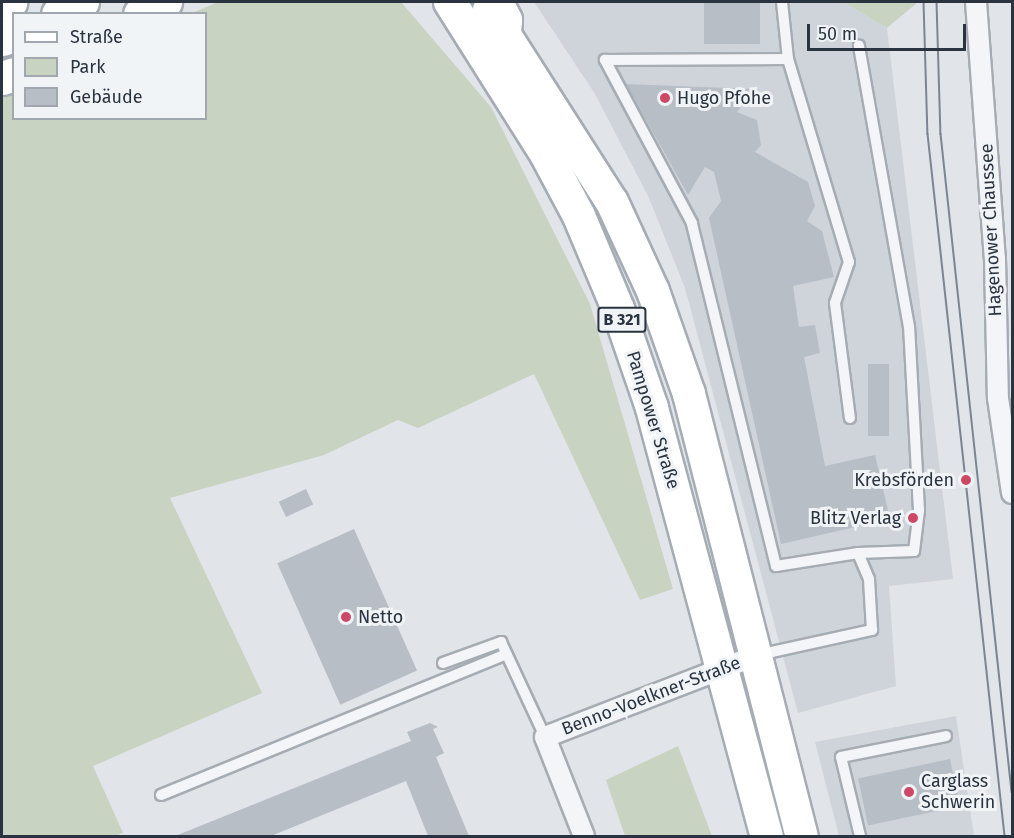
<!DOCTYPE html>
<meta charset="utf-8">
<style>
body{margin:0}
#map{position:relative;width:1014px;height:838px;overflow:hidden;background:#e1e5e9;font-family:"Fira Sans",sans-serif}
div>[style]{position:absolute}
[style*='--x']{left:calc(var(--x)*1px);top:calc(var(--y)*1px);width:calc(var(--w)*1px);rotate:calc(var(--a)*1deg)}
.built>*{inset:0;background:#cfd4db}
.green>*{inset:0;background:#c8d3c2}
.building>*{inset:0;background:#b8bec6;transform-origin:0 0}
.roads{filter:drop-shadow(2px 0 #a6acb3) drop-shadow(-2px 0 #a6acb3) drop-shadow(0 2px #a6acb3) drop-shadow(0 -2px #a6acb3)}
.service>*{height:10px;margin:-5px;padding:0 5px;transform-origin:5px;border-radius:5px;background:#f4f5f8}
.minor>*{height:20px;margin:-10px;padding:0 10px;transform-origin:10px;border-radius:10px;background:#f4f5f8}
.primary>*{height:32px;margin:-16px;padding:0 16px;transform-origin:16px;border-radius:16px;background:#fff}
.trunk>*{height:33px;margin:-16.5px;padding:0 16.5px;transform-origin:16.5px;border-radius:16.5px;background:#fff}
.tram>*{height:1.5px;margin:-0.75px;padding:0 0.75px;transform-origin:0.75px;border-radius:0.75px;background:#7b8593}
.dots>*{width:16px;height:16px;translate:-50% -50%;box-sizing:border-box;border:3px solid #f1f4f7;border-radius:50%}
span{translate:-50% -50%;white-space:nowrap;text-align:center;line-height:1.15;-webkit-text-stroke:6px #f1f4f7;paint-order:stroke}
.shield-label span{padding:2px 4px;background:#f1f4f7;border:2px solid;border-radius:4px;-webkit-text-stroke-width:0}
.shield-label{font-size:16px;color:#2a3441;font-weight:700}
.poi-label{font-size:18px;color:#2a3441}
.left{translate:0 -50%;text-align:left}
.right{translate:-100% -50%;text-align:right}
.street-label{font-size:18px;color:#2a3441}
.frame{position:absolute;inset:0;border:3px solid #2a3441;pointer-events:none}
.legend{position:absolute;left:12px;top:12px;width:195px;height:108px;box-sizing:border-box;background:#f1f4f7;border:2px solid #a1a7ae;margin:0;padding:8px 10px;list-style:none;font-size:18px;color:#2a3441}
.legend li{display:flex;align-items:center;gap:12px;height:30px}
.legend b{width:30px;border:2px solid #a1a7ae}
.scale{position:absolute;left:807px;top:24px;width:159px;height:27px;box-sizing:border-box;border:3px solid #2a3441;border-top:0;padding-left:8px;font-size:18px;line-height:21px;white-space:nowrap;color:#2a3441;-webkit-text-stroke:4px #f1f4f7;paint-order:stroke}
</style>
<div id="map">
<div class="built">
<div style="clip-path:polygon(534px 2px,843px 2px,887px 28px,953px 579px,889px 586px,896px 686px,798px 713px,685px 288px,649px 198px,595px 94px)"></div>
<div style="clip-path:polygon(956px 716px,974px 836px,839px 836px,815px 742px)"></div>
</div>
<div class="green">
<div style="clip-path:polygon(218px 2px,401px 2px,491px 107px,590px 304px,673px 589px,640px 600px,534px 374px,418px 428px,398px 420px,324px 455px,170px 498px,262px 693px,93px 766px,123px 833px,114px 836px,2px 836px,2px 93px,13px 89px,14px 118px,206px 118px,206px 14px,192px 13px)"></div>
<div style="clip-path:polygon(843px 2px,918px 2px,887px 28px)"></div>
<div style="clip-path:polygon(678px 746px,712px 836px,625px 836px,606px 780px)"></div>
</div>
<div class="building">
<div style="left:704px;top:2px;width:56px;height:42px"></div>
<div style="clip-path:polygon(626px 84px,754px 89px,737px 112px,757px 120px,761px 145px,755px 152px,808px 182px,815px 206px,807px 221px,822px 231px,834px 277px,793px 286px,799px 327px,815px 325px,820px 353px,804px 357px,825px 466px,875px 455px,890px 519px,781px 544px,709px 218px,721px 201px,714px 172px,705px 167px,688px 195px)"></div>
<div style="left:868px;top:364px;width:21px;height:72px"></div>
<div style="left:306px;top:489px;width:17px;height:30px;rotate:65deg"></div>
<div style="left:354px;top:529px;width:155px;height:84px;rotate:66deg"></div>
<div style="clip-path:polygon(430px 723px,438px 727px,433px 729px,444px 753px,436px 757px,469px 836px,428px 836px,406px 781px,271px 836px,175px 836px,411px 741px,407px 732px)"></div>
<div style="left:950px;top:759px;width:48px;height:94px;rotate:78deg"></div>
</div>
<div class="roads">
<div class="service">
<div style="--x:782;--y:2;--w:57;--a:84"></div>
<div style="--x:858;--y:553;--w:56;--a:-2"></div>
<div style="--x:914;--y:551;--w:41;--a:-83"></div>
<div style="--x:919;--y:510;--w:183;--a:-93.1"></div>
<div style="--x:909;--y:327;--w:286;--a:-100.1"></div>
<div style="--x:758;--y:655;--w:117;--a:-12.4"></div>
<div style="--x:872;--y:630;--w:51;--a:-93.4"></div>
<div style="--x:869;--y:579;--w:28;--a:-113"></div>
<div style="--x:858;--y:553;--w:83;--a:171"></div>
<div style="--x:776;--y:566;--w:353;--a:-103.8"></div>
<div style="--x:692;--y:223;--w:185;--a:-118.1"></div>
<div style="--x:605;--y:60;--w:183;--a:-0.3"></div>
<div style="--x:788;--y:59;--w:212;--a:73.3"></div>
<div style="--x:849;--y:262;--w:43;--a:108.9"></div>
<div style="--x:835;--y:303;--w:116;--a:82.6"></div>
<div style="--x:443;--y:663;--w:62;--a:-19.9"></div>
<div style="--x:501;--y:642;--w:105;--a:65.1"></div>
<div style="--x:161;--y:795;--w:373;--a:-22.2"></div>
<div style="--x:860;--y:836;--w:81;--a:-103.5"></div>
<div style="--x:841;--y:757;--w:107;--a:-11.3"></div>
</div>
<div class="minor">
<div style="--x:976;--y:2;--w:258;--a:85.8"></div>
<div style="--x:995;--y:259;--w:139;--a:88.8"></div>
<div style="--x:998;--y:398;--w:96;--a:81.6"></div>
<div style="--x:584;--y:836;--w:106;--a:-111.5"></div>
<div style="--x:545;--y:737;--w:225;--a:-21.1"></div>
</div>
<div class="primary">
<div style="--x:450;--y:2;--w:180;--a:57.7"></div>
<div style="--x:546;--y:154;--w:70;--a:62"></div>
<div style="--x:579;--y:216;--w:101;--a:67.2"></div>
<div style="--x:618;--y:309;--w:105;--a:71"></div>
<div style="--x:652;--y:408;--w:443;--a:75"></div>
<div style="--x:489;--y:10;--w:228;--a:57.4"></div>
<div style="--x:612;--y:202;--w:98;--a:65.3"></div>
<div style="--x:653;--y:291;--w:109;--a:70.7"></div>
<div style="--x:689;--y:394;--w:456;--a:75.7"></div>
</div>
<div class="trunk">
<div style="--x:496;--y:2;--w:20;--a:63"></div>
<div style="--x:505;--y:20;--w:11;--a:95"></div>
<div style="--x:2;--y:5;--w:9;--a:-21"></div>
<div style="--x:58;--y:14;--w:27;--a:-27"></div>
<div style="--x:140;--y:14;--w:28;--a:-26"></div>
<div style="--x:2;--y:39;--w:13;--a:-18"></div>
<div style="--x:2;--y:78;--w:13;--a:-18"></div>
</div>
</div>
<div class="tram">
<div style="--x:924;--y:2;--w:132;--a:88.3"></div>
<div style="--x:928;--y:134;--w:706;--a:83.74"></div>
<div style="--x:937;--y:2;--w:132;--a:88.3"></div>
<div style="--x:941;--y:134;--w:662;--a:83.84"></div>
</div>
<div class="dots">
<div style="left:665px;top:98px;background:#cc4865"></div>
<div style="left:966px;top:480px;background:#cc4865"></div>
<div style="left:913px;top:518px;background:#cc4865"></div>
<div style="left:346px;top:617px;background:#cc4865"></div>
<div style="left:909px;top:792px;background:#cc4865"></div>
</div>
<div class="shield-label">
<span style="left:622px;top:320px">B 321</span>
</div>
<div class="poi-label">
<span class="left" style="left:677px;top:98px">Hugo Pfohe</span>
<span class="right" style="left:954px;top:480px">Krebsförden</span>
<span class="right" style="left:901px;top:518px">Blitz Verlag</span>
<span class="left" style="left:358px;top:617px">Netto</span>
<span class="left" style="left:921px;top:792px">Carglass<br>Schwerin</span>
</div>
<div class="street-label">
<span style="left:991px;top:230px;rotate:-93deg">Hagenower Chaussee</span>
<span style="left:653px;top:420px;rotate:73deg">Pampower Straße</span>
<span style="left:651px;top:696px;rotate:-21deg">Benno-Voelkner-Straße</span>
</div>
<div class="frame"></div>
<ul class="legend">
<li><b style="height:8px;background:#fff"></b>Straße</li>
<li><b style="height:16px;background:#c8d3c2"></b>Park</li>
<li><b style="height:16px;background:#b8bec6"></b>Gebäude</li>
</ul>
<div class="scale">50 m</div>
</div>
